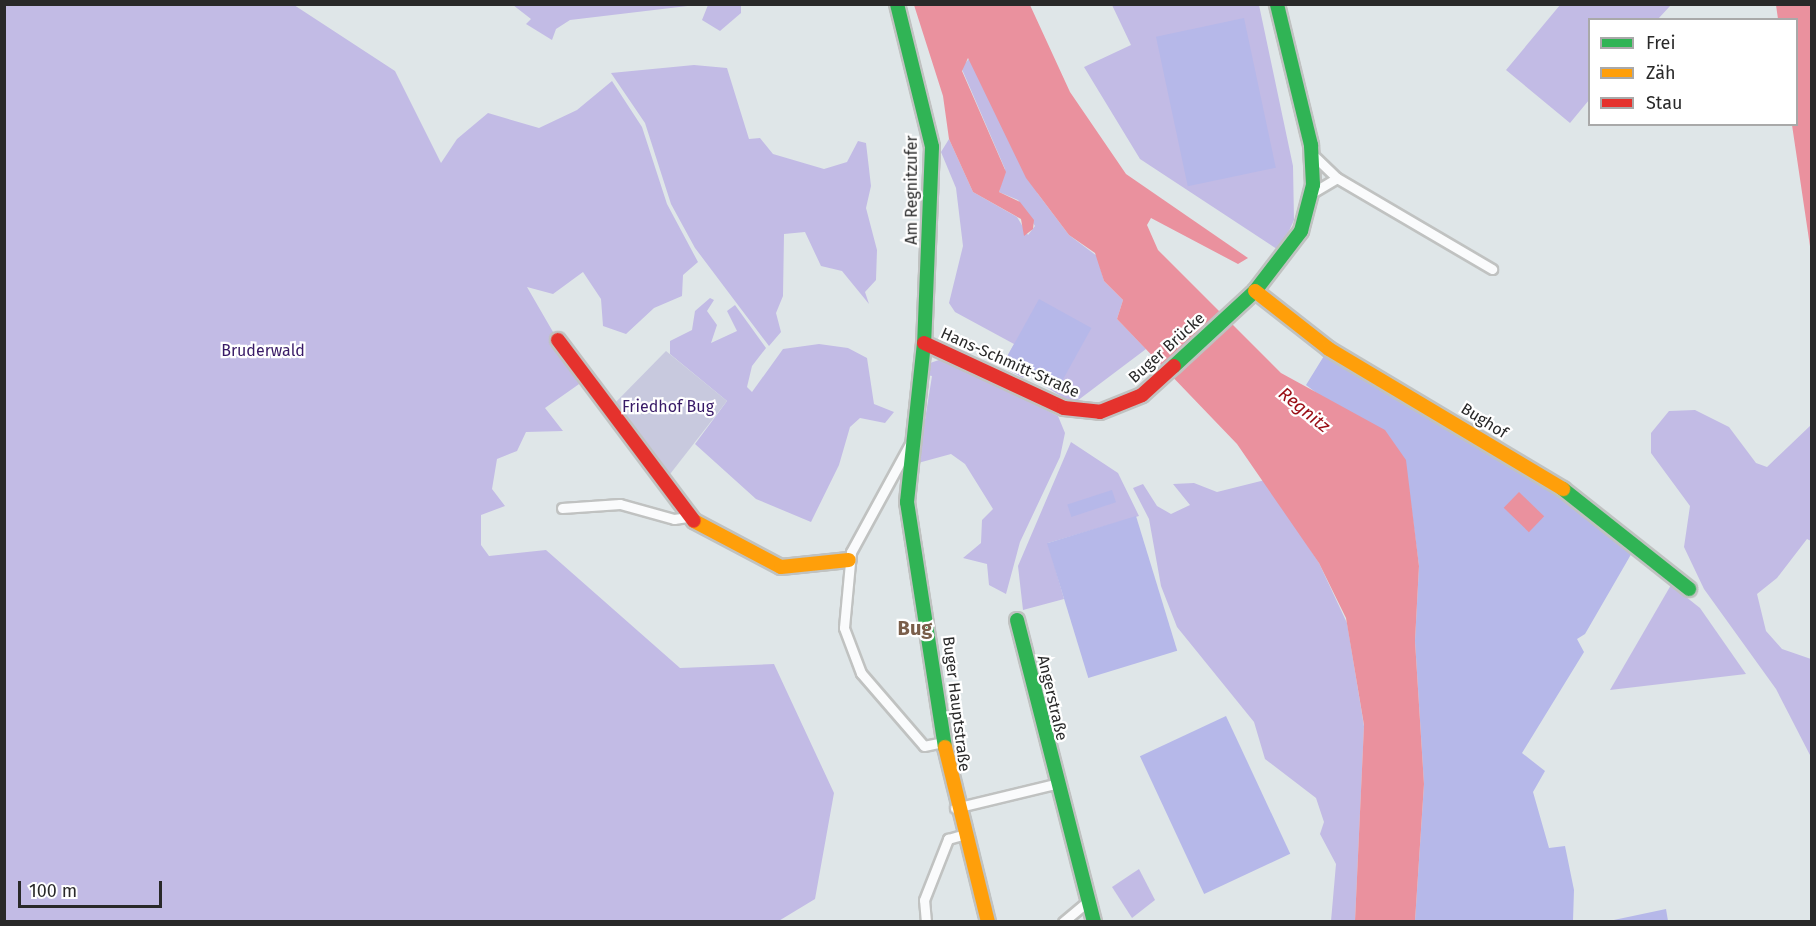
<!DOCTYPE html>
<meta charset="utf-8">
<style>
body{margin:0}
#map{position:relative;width:1816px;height:926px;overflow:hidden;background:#dfe6e8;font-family:"Fira Sans",sans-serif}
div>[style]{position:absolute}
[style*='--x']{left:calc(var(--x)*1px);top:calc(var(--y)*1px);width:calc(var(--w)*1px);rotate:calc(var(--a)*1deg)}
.green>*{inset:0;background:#c2bbe5}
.cemetery>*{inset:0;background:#c8c9de}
.pitch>*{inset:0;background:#b6b8e9;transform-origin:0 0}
.water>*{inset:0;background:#ea919e;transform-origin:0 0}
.roads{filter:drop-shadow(2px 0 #c0c2c1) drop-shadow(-2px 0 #c0c2c1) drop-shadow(0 2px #c0c2c1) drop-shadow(0 -2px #c0c2c1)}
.street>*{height:9px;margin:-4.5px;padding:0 4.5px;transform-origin:4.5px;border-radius:4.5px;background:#fafbfc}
.fast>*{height:14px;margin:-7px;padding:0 7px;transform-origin:7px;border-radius:7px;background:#30b455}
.slow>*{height:14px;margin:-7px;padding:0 7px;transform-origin:7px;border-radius:7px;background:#ff9f0a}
.jam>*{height:14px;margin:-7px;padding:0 7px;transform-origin:7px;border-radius:7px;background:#e5322d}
span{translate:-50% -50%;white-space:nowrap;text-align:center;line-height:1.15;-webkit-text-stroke:4.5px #fff;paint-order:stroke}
.street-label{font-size:16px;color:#292929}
.park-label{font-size:16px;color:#381a66}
.water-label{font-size:18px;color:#990d14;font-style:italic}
.quarter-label{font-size:20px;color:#7a5e4a;font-weight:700}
.frame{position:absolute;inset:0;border:6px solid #292929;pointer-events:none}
.legend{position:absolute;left:1588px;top:18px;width:210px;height:108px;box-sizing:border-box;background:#fff;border:2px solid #a9a9a9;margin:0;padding:8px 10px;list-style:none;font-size:18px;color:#292929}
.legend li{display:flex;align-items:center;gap:12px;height:30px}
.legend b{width:30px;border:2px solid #a9a9a9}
.scale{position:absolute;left:18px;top:881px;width:144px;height:27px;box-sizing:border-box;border:3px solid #292929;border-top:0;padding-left:8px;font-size:18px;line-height:21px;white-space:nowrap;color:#292929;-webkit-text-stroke:4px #fff;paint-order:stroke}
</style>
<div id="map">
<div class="green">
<div style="clip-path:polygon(5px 5px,294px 5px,395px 71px,441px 163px,457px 139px,488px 113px,539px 128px,577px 110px,612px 81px,642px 127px,667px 204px,698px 262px,683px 275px,682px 296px,654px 308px,626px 334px,603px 326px,601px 299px,583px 272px,553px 294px,527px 287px,582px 382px,545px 408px,563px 431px,526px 432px,517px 451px,497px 459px,492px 489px,505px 506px,481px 515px,481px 545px,489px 556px,546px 550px,680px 668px,774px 664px,834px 793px,815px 899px,777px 922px,5px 922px)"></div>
<div style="clip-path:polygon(513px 5px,696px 4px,696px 5px,570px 20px,556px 29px,552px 40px,526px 24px,531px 19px)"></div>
<div style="clip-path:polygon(708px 5px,741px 5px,741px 13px,720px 31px,702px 20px)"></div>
<div style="clip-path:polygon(1112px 5px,1259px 5px,1293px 166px,1294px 220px,1280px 251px,1140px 159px,1084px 67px,1131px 45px)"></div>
<div style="clip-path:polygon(1560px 5px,1671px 5px,1658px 19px,1590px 20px,1589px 100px,1570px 123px,1506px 70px)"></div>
<div style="clip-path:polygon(970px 58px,1038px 194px,1069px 235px,1097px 256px,1104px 281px,1123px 300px,1117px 319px,1146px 349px,1073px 404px,1045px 386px,1027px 322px,1014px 347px,1027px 369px,1023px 378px,1008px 370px,1005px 360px,1014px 344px,955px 312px,949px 303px,963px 246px,956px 188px,941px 152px,949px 139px,973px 192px,1017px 217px,1028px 235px,1035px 226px,1018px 200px,999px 192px,1005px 169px,961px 67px)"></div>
<div style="clip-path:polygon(694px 65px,727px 68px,749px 139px,760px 138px,773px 154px,824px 169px,847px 162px,858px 141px,866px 143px,871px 186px,866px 208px,877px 250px,876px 280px,865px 292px,869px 304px,842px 271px,821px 266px,805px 232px,784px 234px,783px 296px,776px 313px,781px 332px,769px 346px,695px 248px,671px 204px,645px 123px,611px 73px)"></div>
<div style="clip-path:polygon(710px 298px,714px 300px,707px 311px,717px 325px,711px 343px,737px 331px,727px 311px,735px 305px,766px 348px,752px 366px,747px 387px,752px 392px,783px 349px,819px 344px,848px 348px,867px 358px,874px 404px,894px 412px,885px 423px,860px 418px,850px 427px,839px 465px,811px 522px,756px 499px,695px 444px,727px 401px,670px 354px,670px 341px,692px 330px,695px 311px)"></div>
<div style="clip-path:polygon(945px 358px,1058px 416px,1065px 433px,1060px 457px,1020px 542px,1006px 594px,989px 585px,987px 564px,963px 558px,981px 543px,982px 520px,993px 509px,965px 464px,951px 454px,918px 463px,917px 438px,922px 438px,932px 376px,926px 375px,930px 363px)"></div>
<div style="clip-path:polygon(1695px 410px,1729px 427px,1756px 463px,1767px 467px,1811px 425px,1811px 541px,1807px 539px,1777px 578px,1757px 594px,1766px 631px,1782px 649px,1811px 659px,1811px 757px,1776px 689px,1704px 589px,1684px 547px,1690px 506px,1651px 453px,1651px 433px,1669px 411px)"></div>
<div style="clip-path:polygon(1071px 442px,1118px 473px,1139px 516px,1048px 543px,1064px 599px,1023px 610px,1018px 566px)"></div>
<div style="clip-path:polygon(1265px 480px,1319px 563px,1347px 623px,1364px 726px,1355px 921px,1331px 921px,1336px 864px,1320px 834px,1324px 822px,1316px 798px,1265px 759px,1254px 722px,1177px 627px,1161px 586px,1149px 519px,1133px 488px,1143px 484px,1157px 506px,1171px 514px,1190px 505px,1173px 484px,1194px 483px,1217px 492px)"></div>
<div style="clip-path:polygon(1671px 585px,1700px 608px,1746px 674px,1610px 690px)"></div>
<div style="clip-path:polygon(1139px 869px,1155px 900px,1132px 918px,1112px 887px)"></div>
</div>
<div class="cemetery">
<div style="clip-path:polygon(666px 351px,727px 401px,667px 478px,612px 406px)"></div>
</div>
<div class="pitch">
<div style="left:1244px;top:18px;width:153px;height:90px;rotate:78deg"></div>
<div style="left:1039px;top:299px;width:60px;height:70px;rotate:29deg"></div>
<div style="clip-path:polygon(1327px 351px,1570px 499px,1633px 551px,1585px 634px,1577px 639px,1584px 652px,1522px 753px,1545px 771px,1533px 792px,1549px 848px,1565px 846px,1574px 890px,1573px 921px,1415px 921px,1424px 784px,1415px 641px,1419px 566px,1405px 460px,1306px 385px)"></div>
<div style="left:1112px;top:490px;width:13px;height:47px;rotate:72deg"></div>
<div style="left:1136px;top:516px;width:141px;height:93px;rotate:73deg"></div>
<div style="left:1226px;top:716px;width:152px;height:95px;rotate:65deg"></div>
<div style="clip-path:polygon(1666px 909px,1668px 921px,1609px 921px)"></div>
</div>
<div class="water">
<div style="clip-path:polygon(914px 5px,1030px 5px,1070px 92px,1126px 174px,1248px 258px,1238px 264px,1151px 218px,1147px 225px,1158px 250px,1281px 373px,1385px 430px,1406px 460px,1419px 566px,1415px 641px,1424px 784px,1415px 921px,1355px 921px,1364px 725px,1346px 618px,1319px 563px,1237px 444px,1117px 319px,1123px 300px,1104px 281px,1095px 253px,1069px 235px,1026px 178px,968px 58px,962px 71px,1006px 172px,999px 192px,1020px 202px,1034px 220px,1033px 229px,1024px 236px,1021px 219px,973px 192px,949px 139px,943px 96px)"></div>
<div style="clip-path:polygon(1776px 5px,1811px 5px,1811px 253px,1792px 125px,1796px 124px,1796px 20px,1778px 19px)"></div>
<div style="left:1519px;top:492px;width:35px;height:22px;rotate:44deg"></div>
</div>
<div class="roads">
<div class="street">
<div style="--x:1312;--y:154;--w:35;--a:44"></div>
<div style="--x:1337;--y:178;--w:180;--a:30.4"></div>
<div style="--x:1312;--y:193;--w:29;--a:-31"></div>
<div style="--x:911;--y:442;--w:125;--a:118.6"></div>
<div style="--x:851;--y:552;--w:76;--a:95.3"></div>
<div style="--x:844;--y:628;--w:48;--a:69.3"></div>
<div style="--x:861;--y:673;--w:96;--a:49.2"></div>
<div style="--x:924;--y:746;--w:19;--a:-12"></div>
<div style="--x:562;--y:508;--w:58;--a:-3.9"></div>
<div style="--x:620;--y:504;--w:56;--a:15.5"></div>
<div style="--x:674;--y:519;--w:15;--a:-8"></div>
<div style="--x:955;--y:808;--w:103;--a:-13.5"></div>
<div style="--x:926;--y:922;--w:22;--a:-95"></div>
<div style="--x:924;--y:900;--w:66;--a:-68.5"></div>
<div style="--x:948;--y:839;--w:15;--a:-16"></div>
<div style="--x:1063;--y:922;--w:30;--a:-40"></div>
</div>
<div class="fast">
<div style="--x:897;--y:4;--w:147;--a:76.2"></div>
<div style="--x:932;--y:147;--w:196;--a:92.3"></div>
<div style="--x:924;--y:343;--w:160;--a:96.1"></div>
<div style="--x:907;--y:502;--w:248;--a:81.2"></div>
<div style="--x:1174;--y:366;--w:110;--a:-42.8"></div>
<div style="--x:1255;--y:291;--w:76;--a:-52.5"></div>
<div style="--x:1301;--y:231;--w:48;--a:-75.4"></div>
<div style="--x:1313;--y:185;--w:40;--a:-92.9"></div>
<div style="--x:1311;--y:145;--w:145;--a:-103.6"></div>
<div style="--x:1563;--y:489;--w:161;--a:38.4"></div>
<div style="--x:1017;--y:620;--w:312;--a:75.7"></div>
</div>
<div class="slow">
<div style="--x:1255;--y:291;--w:94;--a:38.1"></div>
<div style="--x:1329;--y:349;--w:273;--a:30.9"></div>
<div style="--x:694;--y:521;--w:98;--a:27.9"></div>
<div style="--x:781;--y:567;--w:68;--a:-5.9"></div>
<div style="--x:945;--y:747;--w:180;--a:76.2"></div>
</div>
<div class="jam">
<div style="--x:558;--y:340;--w:226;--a:53.1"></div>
<div style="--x:924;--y:343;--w:154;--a:24.9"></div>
<div style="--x:1064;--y:408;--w:36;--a:6"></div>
<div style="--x:1100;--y:412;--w:45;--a:-22"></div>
<div style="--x:1142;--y:395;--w:43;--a:-42.2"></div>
</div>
</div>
<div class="street-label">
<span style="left:912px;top:190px;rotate:-90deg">Am Regnitzufer</span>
<span style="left:1167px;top:348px;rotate:-42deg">Buger Brücke</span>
<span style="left:1010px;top:363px;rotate:24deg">Hans-Schmitt-Straße</span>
<span style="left:1484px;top:421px;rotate:32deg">Bughof</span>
<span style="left:1052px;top:698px;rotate:77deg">Angerstraße</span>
<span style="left:956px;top:704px;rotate:83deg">Buger Hauptstraße</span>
</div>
<div class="park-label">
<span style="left:263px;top:351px">Bruderwald</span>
<span style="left:668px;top:407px">Friedhof Bug</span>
</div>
<div class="water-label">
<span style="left:1304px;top:410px;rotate:39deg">Regnitz</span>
</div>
<div class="quarter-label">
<span style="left:915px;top:628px">Bug</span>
</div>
<div class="frame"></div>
<ul class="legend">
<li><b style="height:8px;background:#30b455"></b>Frei</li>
<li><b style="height:8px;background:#ff9f0a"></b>Zäh</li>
<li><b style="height:8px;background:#e5322d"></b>Stau</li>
</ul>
<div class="scale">100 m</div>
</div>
